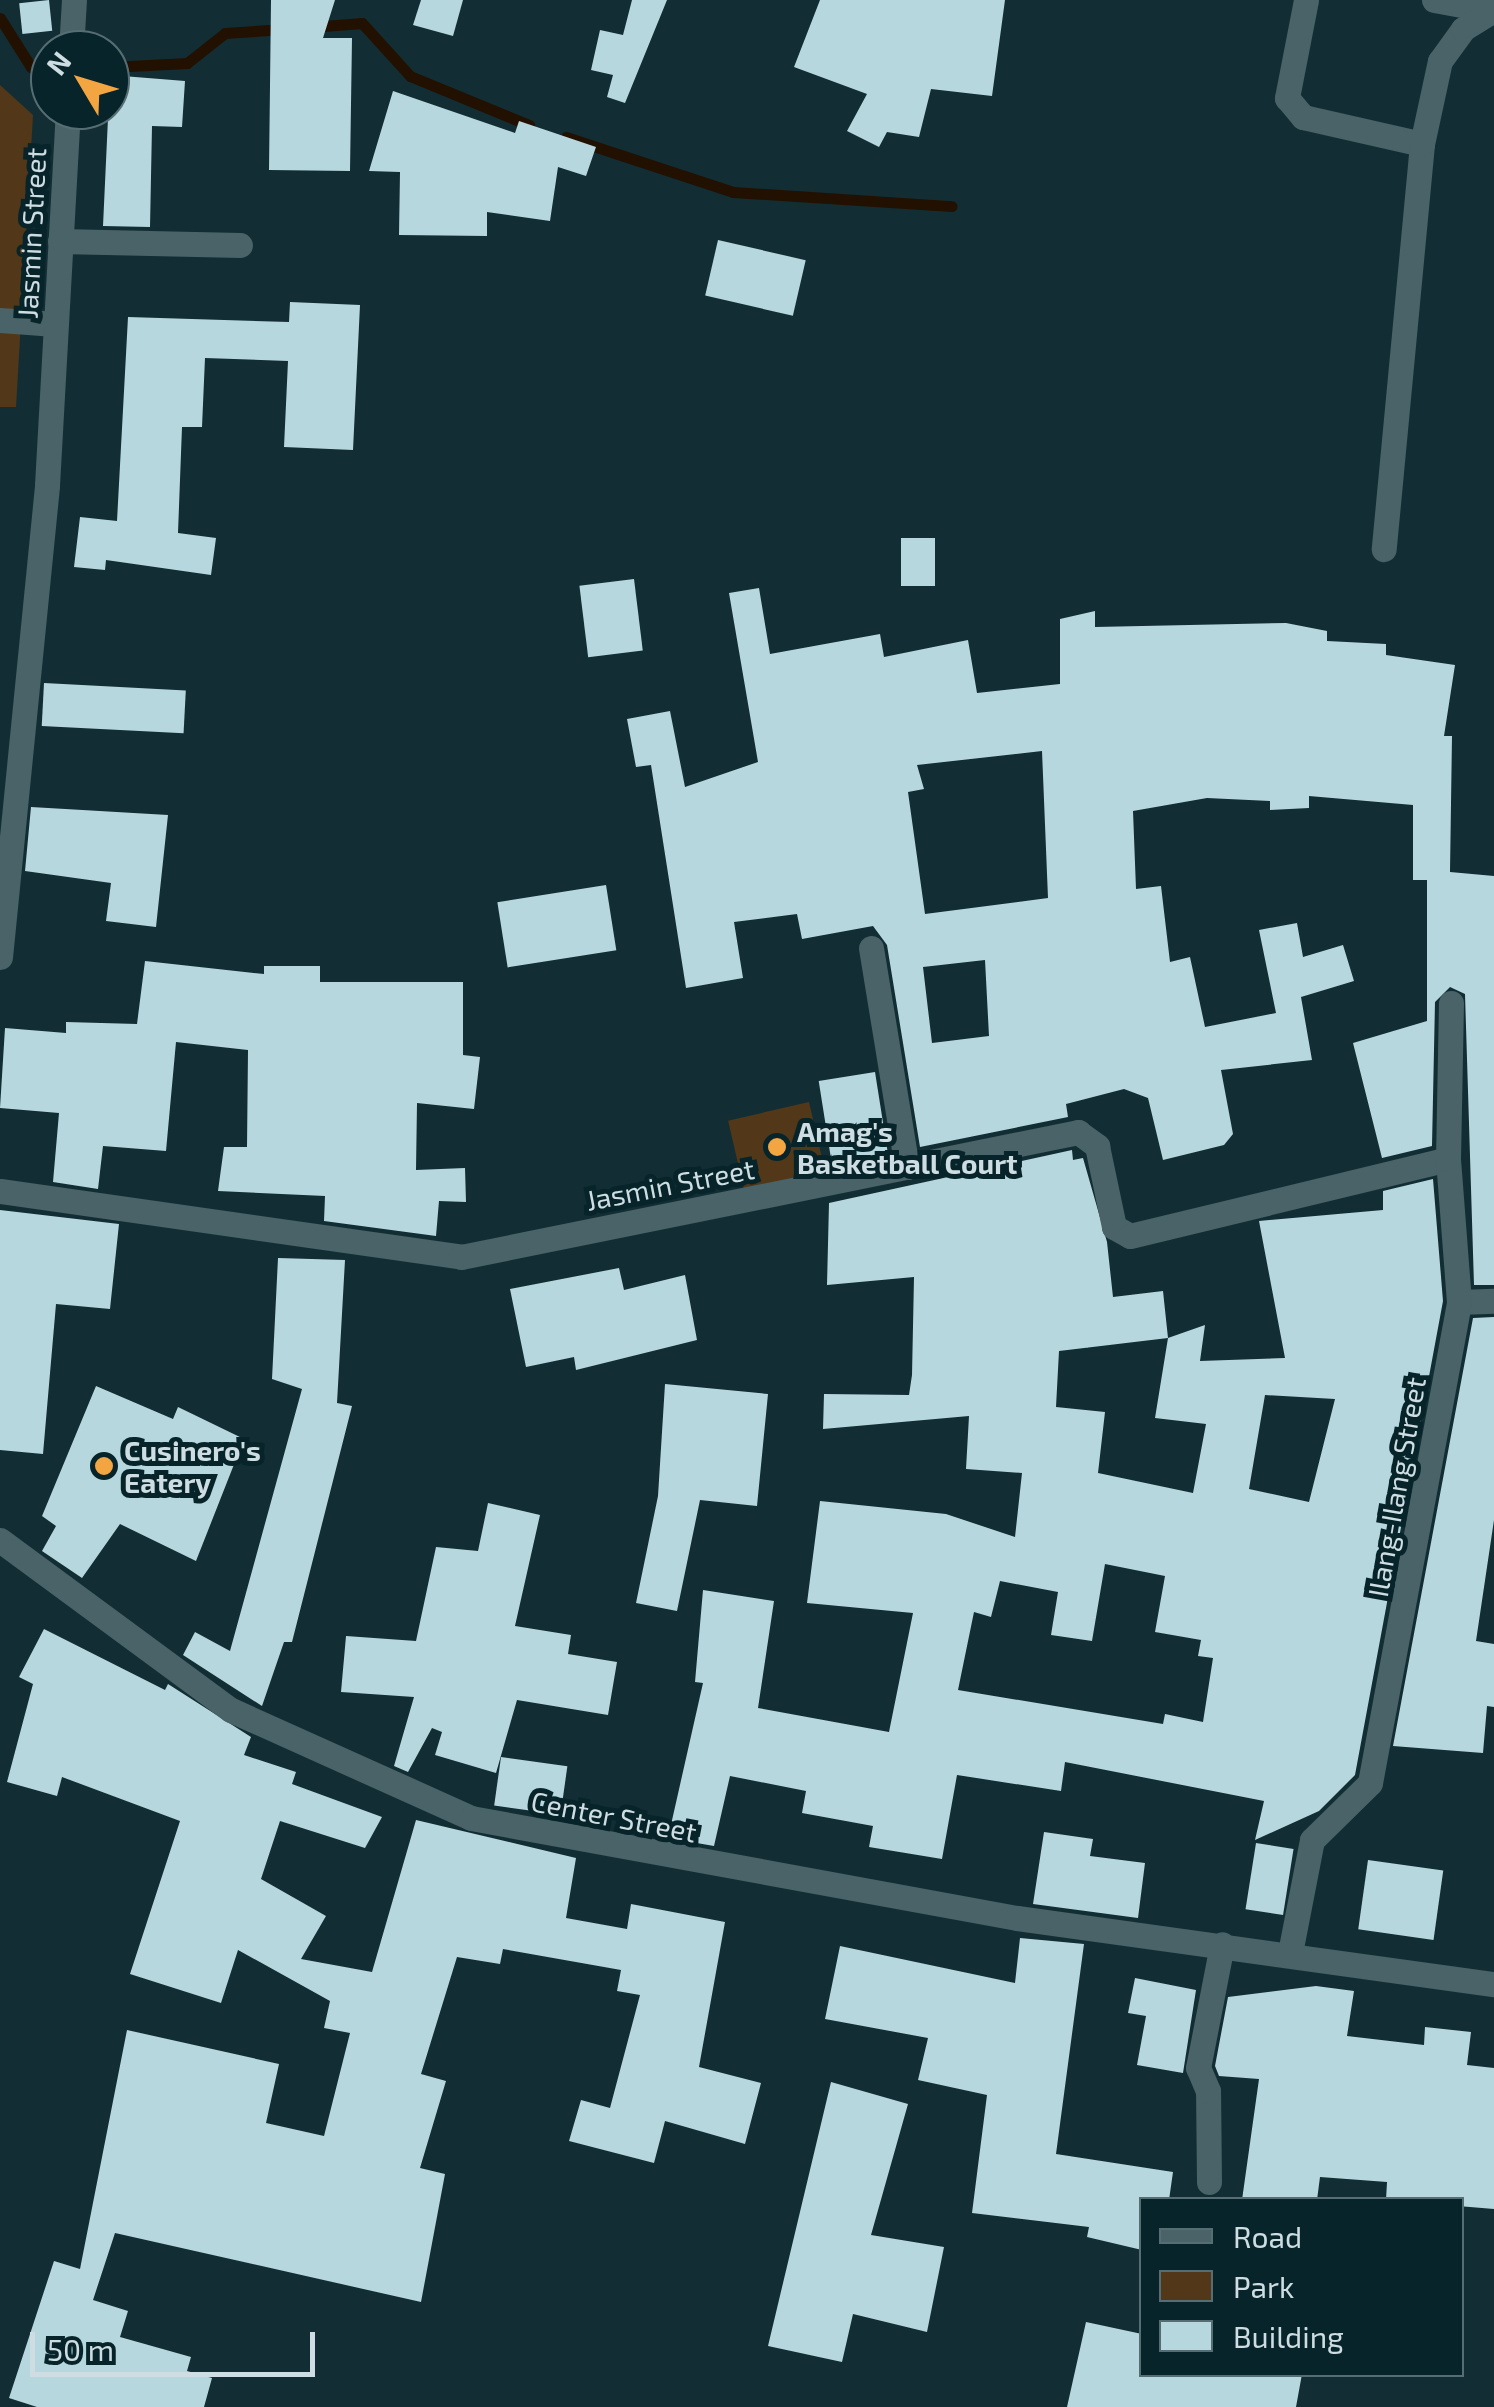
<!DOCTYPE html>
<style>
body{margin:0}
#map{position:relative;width:1494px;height:2407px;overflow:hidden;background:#122e34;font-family:"Exo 2",sans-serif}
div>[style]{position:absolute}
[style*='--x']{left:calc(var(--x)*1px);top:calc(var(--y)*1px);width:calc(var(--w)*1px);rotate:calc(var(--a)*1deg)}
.green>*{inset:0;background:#523818;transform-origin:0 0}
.stream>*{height:11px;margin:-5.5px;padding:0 5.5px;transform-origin:5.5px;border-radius:5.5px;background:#210}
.building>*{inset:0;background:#b7d7de;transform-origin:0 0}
.minor>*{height:25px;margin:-12.5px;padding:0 12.5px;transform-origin:12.5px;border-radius:12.5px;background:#496368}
.dots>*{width:28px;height:28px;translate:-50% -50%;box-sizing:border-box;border:5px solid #07242a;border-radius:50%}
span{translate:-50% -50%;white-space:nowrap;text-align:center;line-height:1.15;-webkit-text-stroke:10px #07242a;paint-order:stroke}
.street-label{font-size:28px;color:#cddde1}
.poi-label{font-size:28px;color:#cddde1;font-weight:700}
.left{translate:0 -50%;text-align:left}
.legend{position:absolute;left:1139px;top:2197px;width:325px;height:180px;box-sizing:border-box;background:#07242a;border:2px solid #566e73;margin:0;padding:12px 18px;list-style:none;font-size:30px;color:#cddde1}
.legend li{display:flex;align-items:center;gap:20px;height:50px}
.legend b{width:50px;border:2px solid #566e73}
.north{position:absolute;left:30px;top:30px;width:100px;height:100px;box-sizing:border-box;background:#07242a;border:2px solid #566e73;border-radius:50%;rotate:308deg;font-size:28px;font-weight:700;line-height:40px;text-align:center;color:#cddde1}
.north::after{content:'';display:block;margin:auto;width:35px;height:45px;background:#f2a541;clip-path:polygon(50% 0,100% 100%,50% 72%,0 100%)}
.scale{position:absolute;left:30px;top:2332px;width:285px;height:45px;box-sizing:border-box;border:5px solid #cddde1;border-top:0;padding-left:12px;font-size:30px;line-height:35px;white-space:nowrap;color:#cddde1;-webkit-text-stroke:8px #07242a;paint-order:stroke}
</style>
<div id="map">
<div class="green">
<div style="clip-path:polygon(0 85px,33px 115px,16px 407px,0 407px)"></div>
<div style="left:809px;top:1102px;width:77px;height:83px;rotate:77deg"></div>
</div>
<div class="stream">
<div style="--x:0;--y:18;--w:58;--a:57.7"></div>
<div style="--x:31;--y:67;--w:19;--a:0"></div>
<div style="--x:311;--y:27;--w:51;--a:-4.5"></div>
<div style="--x:362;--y:23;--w:72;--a:47.8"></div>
<div style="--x:410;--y:76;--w:129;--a:22.4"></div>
<div style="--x:110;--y:67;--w:77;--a:-3"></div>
<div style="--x:187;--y:63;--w:48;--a:-38.3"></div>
<div style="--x:225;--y:33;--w:58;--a:-3.9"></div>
<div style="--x:566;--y:137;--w:176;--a:18.2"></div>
<div style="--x:733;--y:192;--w:219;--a:3.7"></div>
</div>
<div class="building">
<div style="left:49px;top:0;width:31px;height:30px;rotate:84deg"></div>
<div style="clip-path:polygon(271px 0,335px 0,323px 38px,352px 38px,350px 171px,269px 170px)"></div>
<div style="clip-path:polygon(421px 0,463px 0,453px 36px,413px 25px)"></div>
<div style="clip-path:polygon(632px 0,667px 0,625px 103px,607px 97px,613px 75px,591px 70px,600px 30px,623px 35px)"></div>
<div style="clip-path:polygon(820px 0,1005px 0,992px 96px,931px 89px,919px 137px,887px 132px,879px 147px,847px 131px,867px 94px,794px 67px)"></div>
<div style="clip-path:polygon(110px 75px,185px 81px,182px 127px,152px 126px,150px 227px,103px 226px)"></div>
<div style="clip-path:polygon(393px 91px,515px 133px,519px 121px,596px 147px,586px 176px,558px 167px,550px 221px,487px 212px,487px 236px,399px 235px,400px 172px,369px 171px)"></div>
<div style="left:718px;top:240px;width:90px;height:57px;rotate:13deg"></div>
<div style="clip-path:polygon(290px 302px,360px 305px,353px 450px,284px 447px,288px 361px,205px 358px,202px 427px,182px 427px,178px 533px,216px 538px,211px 575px,106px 560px,105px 570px,74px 567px,80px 517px,117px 521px,128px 317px,289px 322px)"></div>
<div style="left:901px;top:538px;width:34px;height:48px"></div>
<div style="left:634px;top:579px;width:72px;height:55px;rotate:83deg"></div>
<div style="clip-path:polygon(evenodd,759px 588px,770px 654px,880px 634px,884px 657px,968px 640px,977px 693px,1060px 684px,1060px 619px,1095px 611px,1095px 627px,1286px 623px,1327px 631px,1327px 641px,1386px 644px,1386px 655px,1455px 665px,1444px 736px,1452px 736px,1450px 872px,1494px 876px,1494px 1285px,1474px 1285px,1465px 994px,1450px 987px,1435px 1002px,1432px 1146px,1382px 1158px,1353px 1043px,1427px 1021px,1427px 880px,1413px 880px,1413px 805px,1309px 796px,1309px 808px,1270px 810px,1270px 801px,1207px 798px,1133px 811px,1136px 889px,1161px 886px,1170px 962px,1190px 957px,1205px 1027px,1276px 1013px,1259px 930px,1297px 923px,1303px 957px,1343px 945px,1354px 981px,1301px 997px,1312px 1060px,1221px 1070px,1233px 1134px,1224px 1145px,1163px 1160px,1148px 1098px,1124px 1089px,1066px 1104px,1068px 1117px,920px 1147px,887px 945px,873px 926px,802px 939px,797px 914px,734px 922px,743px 978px,686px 988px,651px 765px,636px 767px,627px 719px,670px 711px,685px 787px,758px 762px,729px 593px,759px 588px,1042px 751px,1048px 898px,925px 914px,908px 792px,924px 789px,917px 765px,1042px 751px,759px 588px,985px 960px,989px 1036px,932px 1043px,923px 967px,985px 960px)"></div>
<div style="left:44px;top:683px;width:142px;height:43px;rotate:3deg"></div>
<div style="clip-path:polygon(31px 807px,168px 815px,156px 927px,106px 921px,111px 883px,25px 871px)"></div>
<div style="left:606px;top:885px;width:66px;height:110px;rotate:81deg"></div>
<div style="clip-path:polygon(145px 961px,264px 974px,264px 966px,320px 966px,320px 982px,463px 982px,463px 1055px,480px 1057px,474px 1109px,417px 1103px,416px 1170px,465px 1168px,466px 1202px,439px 1201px,436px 1236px,324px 1221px,325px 1196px,218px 1191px,224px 1147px,247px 1147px,248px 1050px,176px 1042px,166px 1151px,103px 1146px,98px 1189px,53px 1182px,59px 1113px,0 1108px,5px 1028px,66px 1033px,66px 1022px,137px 1024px)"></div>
<div style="left:875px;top:1072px;width:83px;height:57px;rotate:81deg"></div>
<div style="clip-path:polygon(evenodd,1072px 1150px,1073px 1160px,1083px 1158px,1107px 1242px,1113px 1297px,1163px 1291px,1168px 1338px,1205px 1325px,1200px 1361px,1285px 1358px,1259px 1221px,1383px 1210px,1383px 1191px,1433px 1179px,1443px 1301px,1355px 1775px,1319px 1811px,1255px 1840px,1264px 1801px,1065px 1762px,1061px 1791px,957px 1775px,942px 1859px,869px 1847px,873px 1826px,802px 1813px,806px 1791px,730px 1776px,714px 1846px,668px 1838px,703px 1683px,695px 1682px,703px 1590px,774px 1601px,758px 1708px,889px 1732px,913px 1613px,807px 1603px,820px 1501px,946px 1514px,1015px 1537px,1022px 1473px,966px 1469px,969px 1416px,823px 1429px,824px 1394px,909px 1395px,912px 1375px,914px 1277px,827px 1285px,829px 1203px,1072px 1150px,1168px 1338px,1155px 1418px,1206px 1424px,1193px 1493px,1098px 1473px,1105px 1412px,1056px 1407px,1059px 1351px,1168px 1338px,1072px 1150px,1265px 1395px,1335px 1399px,1309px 1502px,1249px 1489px,1265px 1395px,1072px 1150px,1105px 1564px,1165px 1576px,1155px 1632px,1201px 1640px,1198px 1656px,1213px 1658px,1203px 1722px,1165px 1714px,1163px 1724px,958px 1690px,974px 1612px,991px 1617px,1000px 1581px,1058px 1592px,1051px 1635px,1092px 1641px,1105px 1564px)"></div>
<div style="clip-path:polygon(0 1210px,119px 1224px,110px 1309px,56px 1304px,43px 1454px,0 1450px)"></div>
<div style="clip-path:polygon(278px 1258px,345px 1260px,337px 1403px,352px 1406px,292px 1642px,284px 1642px,262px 1706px,183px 1655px,195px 1632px,230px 1651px,302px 1389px,272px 1379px)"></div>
<div style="clip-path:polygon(619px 1268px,624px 1290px,685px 1275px,697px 1340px,576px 1370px,574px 1357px,526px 1367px,510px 1289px)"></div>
<div style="clip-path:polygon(1494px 1317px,1494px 1520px,1476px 1641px,1494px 1644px,1494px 1707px,1487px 1706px,1483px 1753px,1393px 1746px,1473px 1318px)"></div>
<div style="clip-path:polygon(665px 1384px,768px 1394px,757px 1506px,700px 1500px,677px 1611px,636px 1603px,658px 1496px)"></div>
<div style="clip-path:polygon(96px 1386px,173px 1419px,178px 1407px,244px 1439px,196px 1561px,120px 1524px,82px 1578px,42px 1551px,56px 1526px,42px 1516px)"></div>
<div style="clip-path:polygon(488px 1503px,540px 1515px,515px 1626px,571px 1635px,568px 1654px,617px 1662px,608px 1715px,517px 1700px,496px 1773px,435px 1755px,442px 1732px,432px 1728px,408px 1772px,394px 1766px,414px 1697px,341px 1692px,346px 1636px,416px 1641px,436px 1547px,478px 1551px)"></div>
<div style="clip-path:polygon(44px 1629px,165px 1690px,168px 1684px,251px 1737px,244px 1755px,296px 1772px,292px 1784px,382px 1817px,365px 1848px,280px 1821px,261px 1879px,326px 1916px,301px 1959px,372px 1972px,416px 1820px,576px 1858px,566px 1918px,627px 1929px,631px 1904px,725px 1922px,699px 2067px,761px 2083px,745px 2144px,665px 2121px,654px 2163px,569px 2141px,581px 2100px,610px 2108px,640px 1995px,617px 1991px,621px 1970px,503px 1949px,500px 1964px,457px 1957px,421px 2074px,446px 2081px,420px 2168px,445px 2174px,421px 2302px,115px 2233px,93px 2300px,128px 2311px,120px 2337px,191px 2357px,187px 2371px,212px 2378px,204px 2407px,37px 2407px,9px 2398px,54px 2261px,80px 2269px,127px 2030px,279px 2064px,266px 2123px,324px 2136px,350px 2033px,324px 2028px,330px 2001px,238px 1950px,221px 2003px,130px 1974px,180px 1821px,62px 1777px,57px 1796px,7px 1782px,33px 1684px,19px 1677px)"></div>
<div style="left:501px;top:1757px;width:67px;height:49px;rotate:8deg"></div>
<div style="clip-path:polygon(1044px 1832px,1093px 1839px,1090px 1856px,1145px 1863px,1138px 1918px,1033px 1904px)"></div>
<div style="left:1256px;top:1843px;width:38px;height:67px;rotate:9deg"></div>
<div style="left:1368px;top:1860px;width:76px;height:70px;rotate:8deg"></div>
<div style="clip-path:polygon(1020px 1938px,1084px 1944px,1056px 2154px,1173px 2172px,1169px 2200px,1142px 2200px,1142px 2250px,1087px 2237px,1089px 2227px,972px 2213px,987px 2095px,918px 2080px,928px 2038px,825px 2019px,840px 1946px,1015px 1983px)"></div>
<div style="clip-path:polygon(1135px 1978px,1196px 1990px,1183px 2073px,1137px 2065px,1146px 2016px,1128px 2013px)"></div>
<div style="clip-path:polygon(1316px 1986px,1354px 1991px,1347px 2036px,1424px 2045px,1425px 2027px,1471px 2032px,1467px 2065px,1494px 2068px,1494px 2209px,1386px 2200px,1387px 2182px,1320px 2177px,1317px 2200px,1242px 2200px,1259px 2079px,1219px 2076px,1215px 2066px,1228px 1997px)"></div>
<div style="clip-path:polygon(831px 2082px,908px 2104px,871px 2235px,944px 2247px,927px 2332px,853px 2314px,842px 2362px,768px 2346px)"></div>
<div style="clip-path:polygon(1086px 2322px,1142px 2334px,1142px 2374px,1302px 2374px,1296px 2407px,1067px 2407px)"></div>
</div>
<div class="minor">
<div style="--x:1306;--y:0;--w:100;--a:101"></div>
<div style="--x:1287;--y:98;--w:25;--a:50"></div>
<div style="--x:1303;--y:117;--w:122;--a:12.8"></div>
<div style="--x:1422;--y:144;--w:407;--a:95.4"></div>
<div style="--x:1434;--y:0;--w:61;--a:10.4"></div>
<div style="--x:71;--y:50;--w:50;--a:-86.6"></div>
<div style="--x:1422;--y:144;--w:85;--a:-77.8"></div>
<div style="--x:1440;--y:61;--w:39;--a:-54"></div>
<div style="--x:1463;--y:29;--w:32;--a:-32"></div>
<div style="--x:60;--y:241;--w:180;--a:1.3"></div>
<div style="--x:0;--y:320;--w:55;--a:4.2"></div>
<div style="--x:871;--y:948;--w:222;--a:80.7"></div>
<div style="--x:0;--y:957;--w:474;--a:-84.3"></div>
<div style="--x:47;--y:485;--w:376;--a:-86.8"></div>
<div style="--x:0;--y:1191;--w:466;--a:8.1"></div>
<div style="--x:461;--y:1257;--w:630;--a:-11.45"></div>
<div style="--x:1078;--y:1132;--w:24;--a:36"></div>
<div style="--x:1097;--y:1146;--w:83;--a:78.1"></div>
<div style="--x:1114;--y:1227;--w:18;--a:29"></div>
<div style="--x:1130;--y:1236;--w:327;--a:-13.6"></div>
<div style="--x:1459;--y:1302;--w:35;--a:-2"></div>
<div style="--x:0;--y:1540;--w:287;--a:36.4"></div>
<div style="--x:231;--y:1710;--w:263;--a:24.2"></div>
<div style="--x:471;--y:1818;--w:555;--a:10.38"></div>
<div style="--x:1017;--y:1918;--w:482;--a:7.9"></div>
<div style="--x:1290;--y:1953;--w:115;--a:-79"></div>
<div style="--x:1312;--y:1840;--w:81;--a:-44.5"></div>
<div style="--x:1370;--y:1783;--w:489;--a:-79.5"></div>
<div style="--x:1459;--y:1302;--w:143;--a:-94.4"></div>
<div style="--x:1448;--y:1159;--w:156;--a:-88.9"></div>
<div style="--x:1209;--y:2182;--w:91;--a:-90.6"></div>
<div style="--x:1208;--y:2091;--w:25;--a:-113"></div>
<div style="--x:1198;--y:2068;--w:126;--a:-79"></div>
</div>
<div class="dots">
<div style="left:777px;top:1147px;background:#f2a541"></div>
<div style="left:104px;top:1466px;background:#f2a541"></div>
</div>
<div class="street-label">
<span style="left:31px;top:233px;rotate:-87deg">Jasmin Street</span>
<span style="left:670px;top:1184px;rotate:-11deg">Jasmin Street</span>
<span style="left:1396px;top:1487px;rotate:-80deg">Ilang-Ilang Street</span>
<span style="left:614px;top:1816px;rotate:11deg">Center Street</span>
</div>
<div class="poi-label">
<span class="left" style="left:797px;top:1147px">Amag's<br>Basketball Court</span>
<span class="left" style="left:124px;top:1466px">Cusinero's<br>Eatery</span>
</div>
<ul class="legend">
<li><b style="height:12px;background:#496368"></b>Road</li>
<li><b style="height:28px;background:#523818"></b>Park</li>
<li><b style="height:28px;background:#b7d7de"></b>Building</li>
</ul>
<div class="north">N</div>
<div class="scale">50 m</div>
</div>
